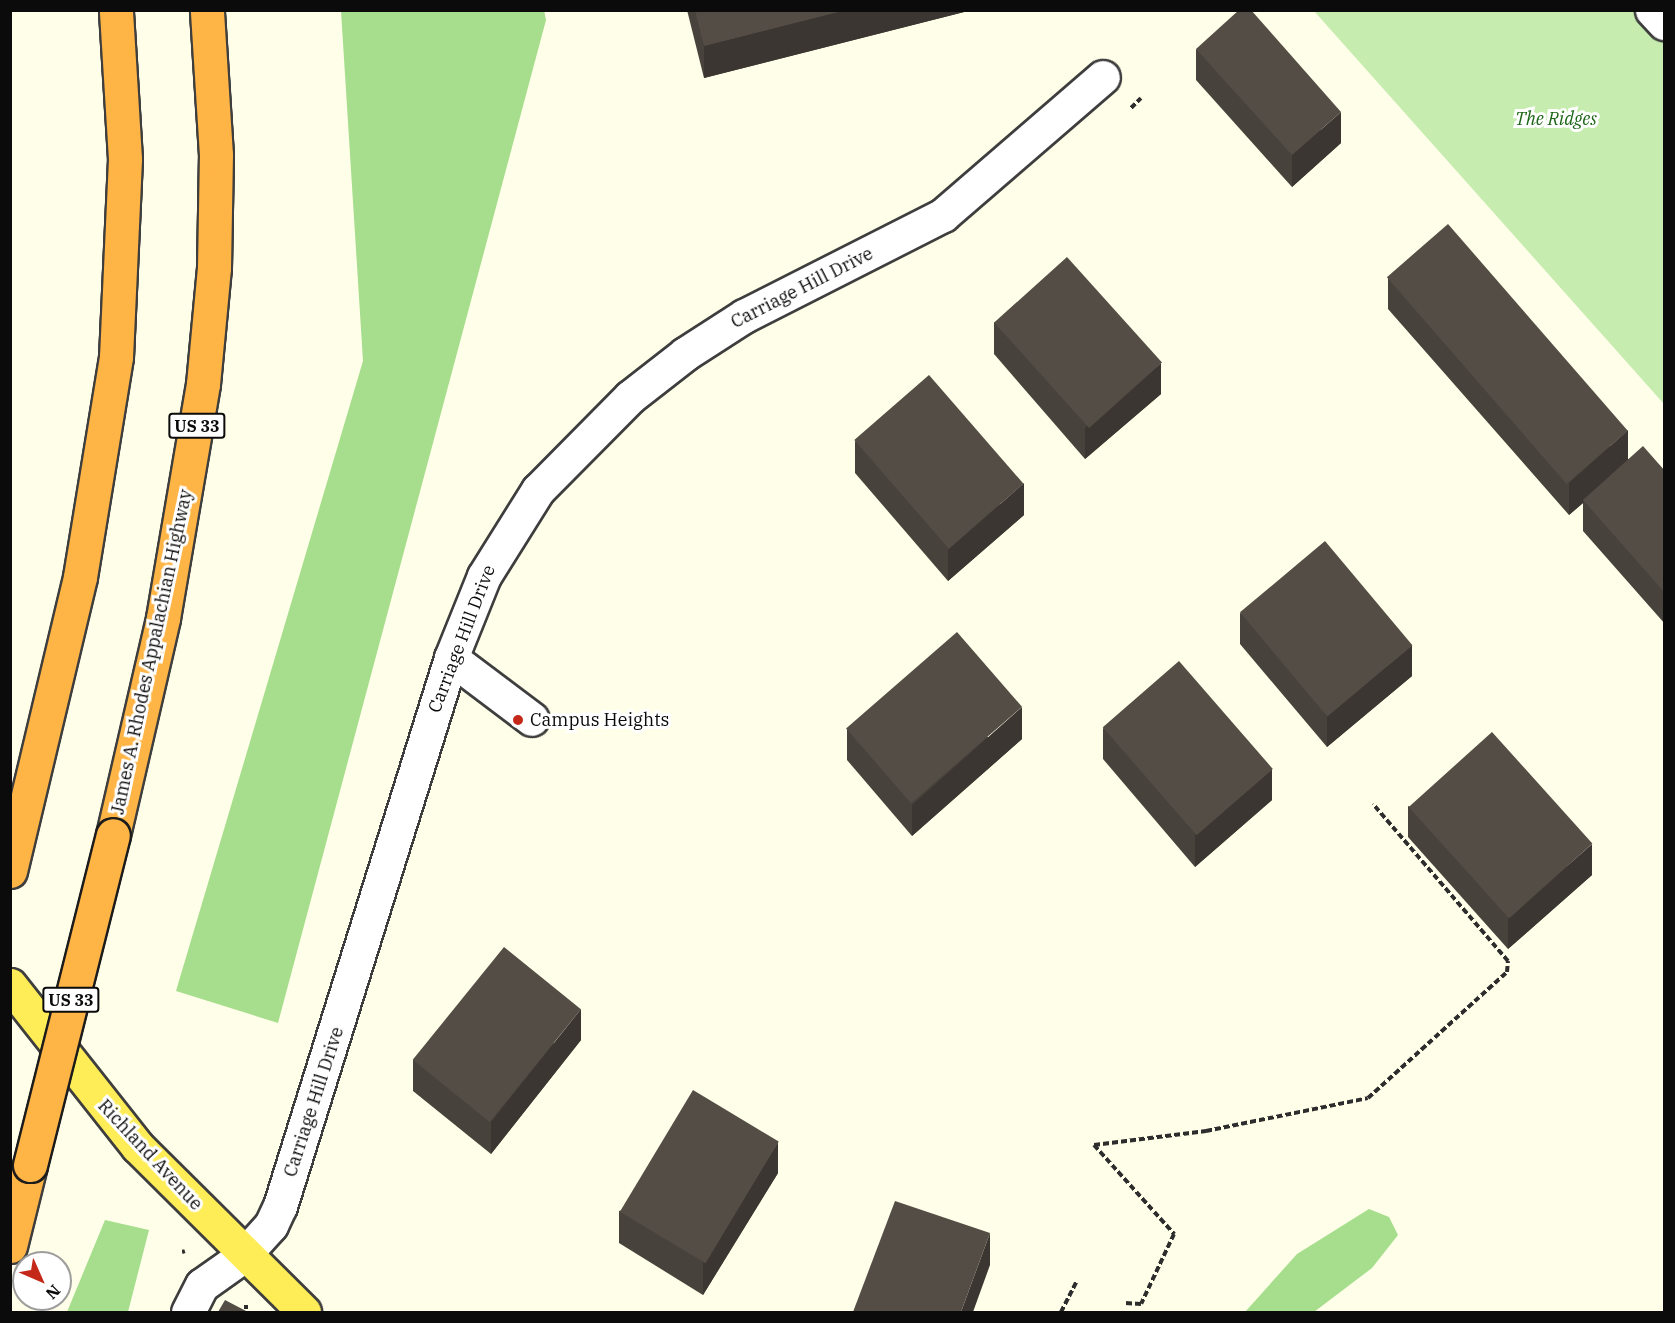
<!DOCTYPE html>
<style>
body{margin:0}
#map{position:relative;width:1675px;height:1323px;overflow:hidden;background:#fffee8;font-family:"IBM Plex Serif",serif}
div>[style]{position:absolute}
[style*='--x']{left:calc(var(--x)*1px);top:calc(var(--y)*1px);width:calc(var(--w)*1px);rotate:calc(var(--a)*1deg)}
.green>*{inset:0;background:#c6ecaf}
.forest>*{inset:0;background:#a6de8d}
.path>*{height:4px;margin-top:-2px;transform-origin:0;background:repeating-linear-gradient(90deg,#2d2d2d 0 6px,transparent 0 9px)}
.roads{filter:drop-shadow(2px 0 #3e3e3e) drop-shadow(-2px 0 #3e3e3e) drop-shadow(0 2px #3e3e3e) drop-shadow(0 -2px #3e3e3e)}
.minor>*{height:33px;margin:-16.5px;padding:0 16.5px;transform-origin:16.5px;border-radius:16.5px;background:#fff}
.major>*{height:33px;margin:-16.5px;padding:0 16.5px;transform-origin:16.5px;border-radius:16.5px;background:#ffed58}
.highway>*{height:33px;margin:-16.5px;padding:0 16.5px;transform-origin:16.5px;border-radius:16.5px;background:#ffb446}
.bridges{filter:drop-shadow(2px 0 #1c1c1c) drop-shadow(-2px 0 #1c1c1c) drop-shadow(0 2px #1c1c1c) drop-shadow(0 -2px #1c1c1c)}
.highway-bridge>*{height:33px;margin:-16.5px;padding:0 16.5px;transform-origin:16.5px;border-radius:16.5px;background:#ffb446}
.wall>*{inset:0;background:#48423c}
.shaded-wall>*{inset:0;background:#3b3631}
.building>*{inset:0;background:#544d46;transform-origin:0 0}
.dots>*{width:16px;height:16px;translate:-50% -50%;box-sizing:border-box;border:3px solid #fff;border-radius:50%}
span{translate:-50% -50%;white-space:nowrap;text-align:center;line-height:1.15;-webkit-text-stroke:6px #fff;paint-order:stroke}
.shield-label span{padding:2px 4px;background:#fff;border:2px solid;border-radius:4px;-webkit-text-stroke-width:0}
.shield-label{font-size:16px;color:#0b0b0b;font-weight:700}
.park-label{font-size:18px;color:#1c6617;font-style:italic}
.street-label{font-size:18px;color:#0b0b0b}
.poi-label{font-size:18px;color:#0b0b0b}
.left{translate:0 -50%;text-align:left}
.frame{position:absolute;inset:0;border:12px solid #0b0b0b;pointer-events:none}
.north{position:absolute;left:12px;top:1251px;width:60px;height:60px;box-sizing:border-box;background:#fff;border:2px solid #9d9d9d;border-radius:50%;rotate:135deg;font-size:16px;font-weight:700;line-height:24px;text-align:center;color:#0b0b0b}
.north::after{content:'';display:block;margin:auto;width:21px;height:27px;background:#c42819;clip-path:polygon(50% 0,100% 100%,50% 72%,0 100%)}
</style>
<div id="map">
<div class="green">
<div style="clip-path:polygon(1314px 11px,1664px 11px,1664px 404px)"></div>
</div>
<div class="forest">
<div style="clip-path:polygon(341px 11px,544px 10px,546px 20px,278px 1023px,176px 991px,363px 361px)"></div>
<div style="clip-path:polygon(1369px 1209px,1389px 1217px,1398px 1235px,1372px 1268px,1314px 1312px,1245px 1312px,1297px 1254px)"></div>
<div style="clip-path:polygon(105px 1220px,149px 1230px,128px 1312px,67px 1312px)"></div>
</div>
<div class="path">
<div style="--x:1131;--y:108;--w:14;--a:-45"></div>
<div style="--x:1094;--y:1145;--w:113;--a:-7.1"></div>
<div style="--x:1206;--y:1131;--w:165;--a:-11.5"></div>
<div style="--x:1368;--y:1098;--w:188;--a:-42.2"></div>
<div style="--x:1507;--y:972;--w:11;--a:-85"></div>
<div style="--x:1508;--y:961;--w:207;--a:-130.7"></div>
<div style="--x:1094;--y:1145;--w:120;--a:48"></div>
<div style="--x:1174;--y:1234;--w:77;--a:115.2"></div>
<div style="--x:1141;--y:1304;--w:16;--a:-176"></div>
<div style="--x:182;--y:1252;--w:3;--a:-18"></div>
<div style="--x:246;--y:1309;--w:4;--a:-90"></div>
<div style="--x:1061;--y:1312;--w:35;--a:-63"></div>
</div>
<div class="roads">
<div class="minor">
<div style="--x:1652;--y:10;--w:18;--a:47"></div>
<div style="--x:451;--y:658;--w:101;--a:37"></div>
<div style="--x:188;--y:1312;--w:30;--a:-63"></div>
<div style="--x:202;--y:1285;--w:50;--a:-35.3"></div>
<div style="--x:243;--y:1256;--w:42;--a:-47.9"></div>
<div style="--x:271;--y:1225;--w:21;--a:-65"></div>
<div style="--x:280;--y:1206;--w:574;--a:-72.67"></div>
<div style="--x:451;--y:658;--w:88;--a:-68.1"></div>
<div style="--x:484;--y:576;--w:102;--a:-57.9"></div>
<div style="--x:538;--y:490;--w:131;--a:-45.3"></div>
<div style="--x:630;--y:397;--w:70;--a:-38"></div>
<div style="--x:685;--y:354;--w:70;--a:-32.8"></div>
<div style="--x:744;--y:316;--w:223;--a:-26.9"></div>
<div style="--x:943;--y:215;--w:211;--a:-40.8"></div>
</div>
<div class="major">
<div style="--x:10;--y:985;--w:206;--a:51.7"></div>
<div style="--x:138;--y:1147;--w:234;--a:44.8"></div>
</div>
<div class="highway">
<div style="--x:113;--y:835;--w:223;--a:-77"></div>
<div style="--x:163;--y:618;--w:237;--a:-80.3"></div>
<div style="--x:203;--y:384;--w:117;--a:-84.6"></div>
<div style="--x:214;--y:268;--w:113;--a:-89"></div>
<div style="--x:216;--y:155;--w:145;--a:-93.6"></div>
<div style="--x:10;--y:871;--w:302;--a:-76.6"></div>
<div style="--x:80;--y:577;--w:223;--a:-80.7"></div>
<div style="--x:116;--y:357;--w:198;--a:-87.4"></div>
<div style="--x:125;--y:159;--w:149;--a:-93.5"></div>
<div style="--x:10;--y:1246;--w:83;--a:-76.1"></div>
</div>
</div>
<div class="bridges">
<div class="highway-bridge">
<div style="--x:30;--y:1165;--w:340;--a:-75.9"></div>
</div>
</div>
<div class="wall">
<div style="clip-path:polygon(687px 10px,972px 10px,704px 78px)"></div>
<div style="clip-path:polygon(1196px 49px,1341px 143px,1292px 187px,1196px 80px)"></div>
<div style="clip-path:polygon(1388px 278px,1628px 459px,1665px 471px,1665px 624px,1583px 531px,1583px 503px,1569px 515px,1388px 309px)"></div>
<div style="clip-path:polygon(994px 322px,1161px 394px,1085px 459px,994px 354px)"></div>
<div style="clip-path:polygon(855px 441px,1024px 515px,948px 581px,855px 473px)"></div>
<div style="clip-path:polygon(1240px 613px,1412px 676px,1327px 747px,1240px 644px)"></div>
<div style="clip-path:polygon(1103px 728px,1272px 800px,1195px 867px,1103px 759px)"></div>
<div style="clip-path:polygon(847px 729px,1022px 739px,912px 836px,847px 760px)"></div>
<div style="clip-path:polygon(1408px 806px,1592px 875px,1508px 949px,1408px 837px)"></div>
<div style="clip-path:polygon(581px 1040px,491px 1154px,413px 1091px,413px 1060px)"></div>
<div style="clip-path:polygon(778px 1173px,703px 1295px,619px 1243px,619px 1211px)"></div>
</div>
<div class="shaded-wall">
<div style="clip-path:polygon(846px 10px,972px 10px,704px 78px,704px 46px)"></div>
<div style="clip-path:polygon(1341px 112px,1341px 143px,1292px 187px,1292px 155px)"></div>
<div style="clip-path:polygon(1161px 363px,1161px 394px,1085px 459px,1085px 428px)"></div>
<div style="clip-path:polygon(1628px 430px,1628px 462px,1583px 500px,1583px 503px,1569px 515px,1569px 483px)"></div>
<div style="clip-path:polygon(1024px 483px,1024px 515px,948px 581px,948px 550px)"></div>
<div style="clip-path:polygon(1412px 645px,1412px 676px,1327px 747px,1327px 716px)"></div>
<div style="clip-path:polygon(1022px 707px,1022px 739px,912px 836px,912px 805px)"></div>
<div style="clip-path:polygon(1272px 769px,1272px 800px,1195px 867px,1195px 835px)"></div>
<div style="clip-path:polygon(1592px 844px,1592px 875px,1508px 949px,1508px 918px)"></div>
<div style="clip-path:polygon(581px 1009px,581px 1040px,491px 1154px,491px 1122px)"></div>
<div style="clip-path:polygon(778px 1142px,778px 1173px,703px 1295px,703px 1263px)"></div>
<div style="clip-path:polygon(990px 1233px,990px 1265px,973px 1312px,961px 1312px)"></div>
</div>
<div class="building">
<div style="clip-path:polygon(695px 10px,846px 10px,704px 46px)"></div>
<div style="clip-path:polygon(1239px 10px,1251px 10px,1341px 112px,1292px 155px,1196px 49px)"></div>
<div style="left:1448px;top:224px;width:274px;height:81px;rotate:49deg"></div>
<div style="left:1067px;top:257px;width:142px;height:98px;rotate:48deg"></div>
<div style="left:929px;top:375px;width:144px;height:99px;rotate:49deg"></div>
<div style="clip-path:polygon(1643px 446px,1665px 471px,1665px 593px,1583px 500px)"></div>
<div style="left:1325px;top:541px;width:136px;height:111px;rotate:50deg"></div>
<div style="left:957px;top:632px;width:99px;height:147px;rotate:49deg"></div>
<div style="left:1179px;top:661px;width:143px;height:101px;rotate:49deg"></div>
<div style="left:1492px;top:732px;width:150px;height:112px;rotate:48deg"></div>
<div style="left:504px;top:947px;width:99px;height:145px;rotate:39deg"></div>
<div style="left:693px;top:1090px;width:100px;height:142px;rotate:31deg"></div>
<div style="clip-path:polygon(895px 1201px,990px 1233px,961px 1312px,853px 1312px)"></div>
<div style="clip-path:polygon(225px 1300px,248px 1312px,218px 1312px)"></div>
</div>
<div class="dots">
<div style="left:518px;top:720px;background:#c42819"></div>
</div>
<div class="shield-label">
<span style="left:197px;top:426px">US 33</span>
<span style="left:71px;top:1000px">US 33</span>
</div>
<div class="park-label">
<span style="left:1556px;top:119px">The Ridges</span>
</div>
<div class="street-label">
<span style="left:802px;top:288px;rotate:-27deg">Carriage Hill Drive</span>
<span style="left:462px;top:639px;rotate:-69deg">Carriage Hill Drive</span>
<span style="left:152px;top:652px;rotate:-78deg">James A. Rhodes Appalachian Highway</span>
<span style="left:314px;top:1102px;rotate:-72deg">Carriage Hill Drive</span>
<span style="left:150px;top:1155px;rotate:47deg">Richland Avenue</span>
</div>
<div class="poi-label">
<span class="left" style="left:530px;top:720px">Campus Heights</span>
</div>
<div class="frame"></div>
<div class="north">N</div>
</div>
